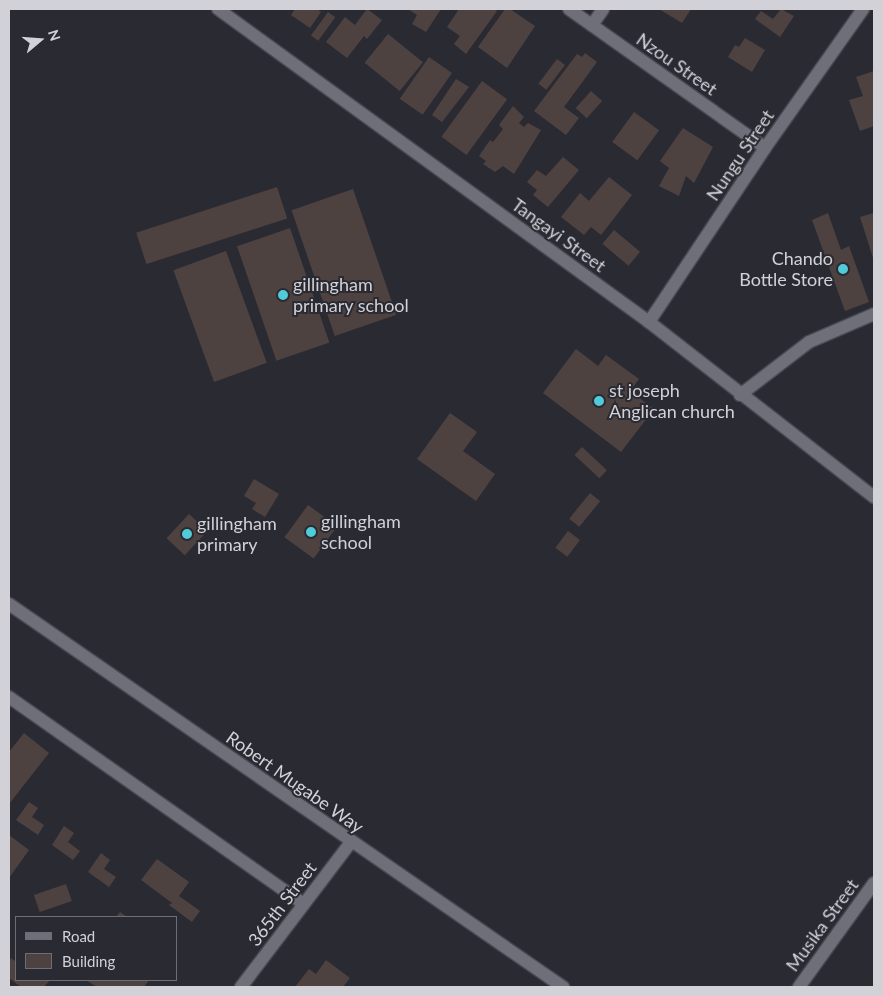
<!DOCTYPE html>
<style>
body{margin:0}
#map{position:relative;width:883px;height:996px;overflow:hidden;background:#2a2a33;font-family:Lato,sans-serif}
div>[style]{position:absolute}
[style*='--x']{left:calc(var(--x)*1px);top:calc(var(--y)*1px);width:calc(var(--w)*1px);rotate:calc(var(--a)*1deg)}
.building>*{inset:0;background:#4e4241;transform-origin:0 0}
.roads{filter:drop-shadow(1px 0 #48474f) drop-shadow(-1px 0 #48474f) drop-shadow(0 1px #48474f) drop-shadow(0 -1px #48474f)}
.service>*{height:12px;margin:-6px;padding:0 6px;transform-origin:6px;border-radius:6px;background:#6f6f79}
.minor>*{height:12px;margin:-6px;padding:0 6px;transform-origin:6px;border-radius:6px;background:#6f6f79}
.tertiary>*{height:12px;margin:-6px;padding:0 6px;transform-origin:6px;border-radius:6px;background:#6f6f79}
.dots>*{width:14px;height:14px;translate:-50% -50%;box-sizing:border-box;border:2px solid #2a2a33;border-radius:50%}
span{translate:-50% -50%;white-space:nowrap;text-align:center;line-height:1.15;-webkit-text-stroke:4px #2a2a33;paint-order:stroke}
.street-label{font-size:18px;color:#d1d1d7}
.poi-label{font-size:18px;color:#d1d1d7}
.right{translate:-100% -50%;text-align:right}
.left{translate:0 -50%;text-align:left}
.frame{position:absolute;inset:0;border:10px solid #d1d1d7;pointer-events:none}
.legend{position:absolute;left:15px;top:916px;width:162px;height:65px;box-sizing:border-box;background:#2a2a33;border:1px solid #6d6d75;margin:0;padding:6px 9px;list-style:none;font-size:15px;color:#d1d1d7}
.legend li{display:flex;align-items:center;gap:10px;height:25px}
.legend b{width:25px;border:1px solid #6d6d75}
.north{position:absolute;left:15px;top:15px;width:50px;height:50px;-webkit-text-stroke:4px #2a2a33;paint-order:stroke;rotate:72deg;font-size:14px;font-weight:700;line-height:20px;text-align:center;color:#d1d1d7}
.north::after{content:'';display:block;margin:auto;width:18px;height:22px;background:#d1d1d7;clip-path:polygon(50% 0,100% 100%,50% 72%,0 100%)}
</style>
<div id="map">
<div class="building">
<div style="clip-path:polygon(295px 9px,317px 9px,321px 12px,310px 28px,291px 15px)"></div>
<div style="clip-path:polygon(367px 9px,382px 20px,367px 39px,364px 36px,347px 58px,326px 42px,345px 17px,355px 25px)"></div>
<div style="clip-path:polygon(408px 9px,441px 9px,426px 32px,412px 24px,417px 15px)"></div>
<div style="clip-path:polygon(459px 9px,494px 9px,497px 11px,466px 54px,454px 44px,460px 36px,447px 27px)"></div>
<div style="clip-path:polygon(505px 9px,510px 9px,535px 26px,507px 68px,478px 47px)"></div>
<div style="clip-path:polygon(659px 9px,691px 9px,682px 23px)"></div>
<div style="clip-path:polygon(781px 9px,794px 16px,780px 37px,755px 19px,761px 11px,773px 19px)"></div>
<div style="left:328px;top:12px;width:9px;height:29px;rotate:36deg"></div>
<div style="left:388px;top:34px;width:45px;height:37px;rotate:39deg"></div>
<div style="clip-path:polygon(745px 38px,765px 50px,752px 72px,728px 57px,735px 45px,739px 47px)"></div>
<div style="clip-path:polygon(585px 53px,597px 62px,564px 107px,579px 118px,566px 135px,534px 111px,577px 54px,582px 57px)"></div>
<div style="left:429px;top:57px;width:28px;height:51px;rotate:35deg"></div>
<div style="left:557px;top:59px;width:10px;height:31px;rotate:37deg"></div>
<div style="clip-path:polygon(874px 71px,874px 126px,860px 131px,849px 100px,863px 96px,856px 77px)"></div>
<div style="clip-path:polygon(456px 79px,469px 87px,442px 122px,432px 115px)"></div>
<div style="left:482px;top:81px;width:31px;height:69px;rotate:36deg"></div>
<div style="left:591px;top:91px;width:15px;height:23px;rotate:42deg"></div>
<div style="clip-path:polygon(513px 106px,524px 117px,519px 123px,524px 127px,528px 123px,541px 130px,514px 174px,503px 166px,495px 172px,483px 164px,486px 161px,479px 156px,490px 140px,493px 142px,503px 129px,499px 125px)"></div>
<div style="left:634px;top:112px;width:31px;height:37px;rotate:36deg"></div>
<div style="clip-path:polygon(683px 128px,713px 147px,694px 183px,686px 176px,679px 196px,659px 186px,669px 168px,660px 161px)"></div>
<div style="clip-path:polygon(563px 157px,579px 170px,548px 207px,533px 195px,537px 190px,527px 182px,537px 170px,546px 176px)"></div>
<div style="clip-path:polygon(609px 177px,632px 195px,601px 235px,591px 227px,584px 235px,561px 217px,580px 193px,589px 201px)"></div>
<div style="left:277px;top:187px;width:33px;height:148px;rotate:72deg"></div>
<div style="left:353px;top:189px;width:133px;height:65px;rotate:71deg"></div>
<div style="clip-path:polygon(828px 213px,841px 250px,849px 246px,869px 302px,845px 311px,812px 220px)"></div>
<div style="clip-path:polygon(874px 213px,874px 261px,860px 217px)"></div>
<div style="left:290px;top:228px;width:121px;height:56px;rotate:71deg"></div>
<div style="left:614px;top:230px;width:34px;height:18px;rotate:40deg"></div>
<div style="left:226px;top:251px;width:119px;height:56px;rotate:70deg"></div>
<div style="clip-path:polygon(576px 349px,598px 366px,606px 355px,639px 379px,630px 391px,654px 409px,621px 452px,543px 393px)"></div>
<div style="clip-path:polygon(450px 413px,477px 432px,463px 451px,495px 474px,476px 501px,417px 459px)"></div>
<div style="left:582px;top:447px;width:34px;height:11px;rotate:43deg"></div>
<div style="clip-path:polygon(254px 479px,279px 494px,265px 517px,252px 509px,256px 503px,244px 496px)"></div>
<div style="left:590px;top:493px;width:13px;height:33px;rotate:39deg"></div>
<div style="left:308px;top:505px;width:36px;height:40px;rotate:36deg"></div>
<div style="left:189px;top:514px;width:25px;height:33px;rotate:43deg"></div>
<div style="left:568px;top:531px;width:15px;height:21px;rotate:37deg"></div>
<div style="clip-path:polygon(24px 733px,49px 753px,9px 804px,9px 752px)"></div>
<div style="clip-path:polygon(29px 802px,38px 808px,32px 817px,44px 825px,38px 835px,16px 820px)"></div>
<div style="clip-path:polygon(64px 826px,74px 833px,68px 842px,80px 851px,73px 860px,52px 845px)"></div>
<div style="clip-path:polygon(9px 835px,29px 850px,9px 878px)"></div>
<div style="clip-path:polygon(101px 853px,110px 860px,104px 869px,116px 877px,109px 887px,88px 872px)"></div>
<div style="clip-path:polygon(157px 859px,189px 882px,179px 896px,200px 911px,192px 922px,169px 905px,172px 903px,141px 880px)"></div>
<div style="left:66px;top:884px;width:18px;height:34px;rotate:71deg"></div>
<div style="clip-path:polygon(120px 912px,127px 917px,116px 917px)"></div>
<div style="clip-path:polygon(11px 958px,16px 962px,16px 980px,50px 980px,44px 987px,21px 987px,9px 978px,9px 962px)"></div>
<div style="clip-path:polygon(326px 960px,350px 978px,343px 987px,295px 987px,309px 969px,316px 974px)"></div>
<div style="clip-path:polygon(86px 980px,149px 980px,144px 987px,97px 987px)"></div>
</div>
<div class="roads">
<div class="service">
<div style="--x:740;--y:395;--w:87;--a:-37.5"></div>
<div style="--x:809;--y:342;--w:71;--a:-23.3"></div>
</div>
<div class="minor">
<div style="--x:218;--y:9;--w:533;--a:35.99"></div>
<div style="--x:649;--y:322;--w:285;--a:37.9"></div>
<div style="--x:569;--y:9;--w:240;--a:35.3"></div>
<div style="--x:592;--y:25;--w:19;--a:-55"></div>
<div style="--x:649;--y:322;--w:209;--a:-56.3"></div>
<div style="--x:765;--y:148;--w:170;--a:-54.8"></div>
<div style="--x:9;--y:697;--w:360;--a:35.1"></div>
<div style="--x:241;--y:987;--w:182;--a:-52.8"></div>
<div style="--x:799;--y:987;--w:128;--a:-54.2"></div>
</div>
<div class="tertiary">
<div style="--x:9;--y:604;--w:674;--a:34.66"></div>
</div>
</div>
<div class="dots">
<div style="left:843px;top:269px;background:#52cbd9"></div>
<div style="left:283px;top:295px;background:#52cbd9"></div>
<div style="left:599px;top:401px;background:#52cbd9"></div>
<div style="left:311px;top:532px;background:#52cbd9"></div>
<div style="left:187px;top:534px;background:#52cbd9"></div>
</div>
<div class="street-label">
<span style="left:677px;top:64px;rotate:35deg">Nzou Street</span>
<span style="left:740px;top:155px;rotate:-56deg">Nungu Street</span>
<span style="left:559px;top:235px;rotate:36deg">Tangayi Street</span>
<span style="left:295px;top:782px;rotate:35deg">Robert Mugabe Way</span>
<span style="left:282px;top:904px;rotate:-53deg">365th Street</span>
<span style="left:822px;top:925px;rotate:-54deg">Musika Street</span>
</div>
<div class="poi-label">
<span class="right" style="left:833px;top:269px">Chando<br>Bottle Store</span>
<span class="left" style="left:293px;top:295px">gillingham<br>primary school</span>
<span class="left" style="left:609px;top:401px">st joseph<br>Anglican church</span>
<span class="left" style="left:321px;top:532px">gillingham<br>school</span>
<span class="left" style="left:197px;top:534px">gillingham<br>primary</span>
</div>
<div class="frame"></div>
<ul class="legend">
<li><b style="height:6px;background:#6f6f79"></b>Road</li>
<li><b style="height:14px;background:#4e4241"></b>Building</li>
</ul>
<div class="north">N</div>
</div>
